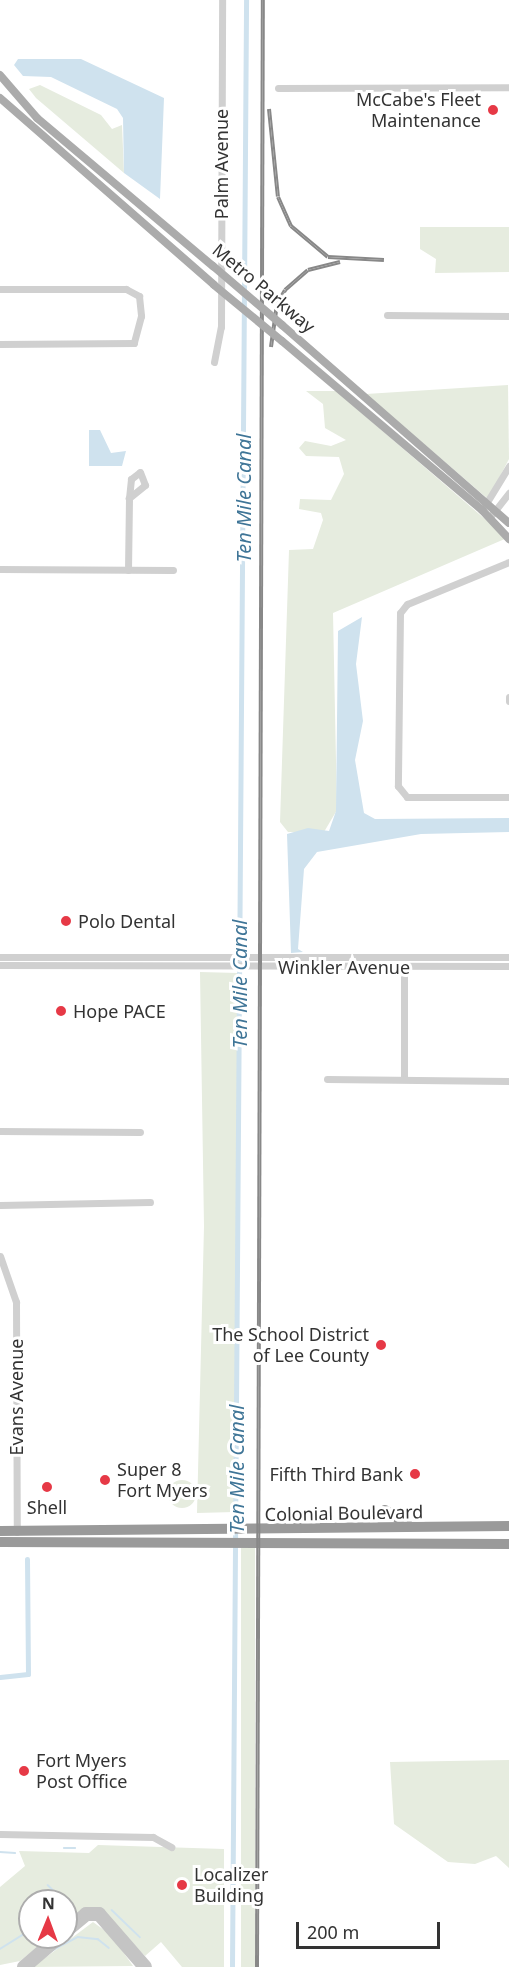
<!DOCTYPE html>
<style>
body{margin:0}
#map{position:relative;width:509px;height:1967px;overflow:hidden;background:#fff;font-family:"Noto Sans",sans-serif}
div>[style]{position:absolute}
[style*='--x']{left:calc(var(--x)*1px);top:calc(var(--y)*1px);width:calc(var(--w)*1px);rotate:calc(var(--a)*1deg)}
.green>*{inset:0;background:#e6ecdf;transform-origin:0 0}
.round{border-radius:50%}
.water>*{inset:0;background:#cfe2ee}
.stream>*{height:1.5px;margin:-0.75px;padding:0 0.75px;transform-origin:0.75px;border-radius:0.75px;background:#cfe2ee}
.canal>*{height:5px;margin:-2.5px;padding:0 2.5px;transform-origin:2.5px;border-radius:2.5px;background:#cfe2ee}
.taxiway>*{height:14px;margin:-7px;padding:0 7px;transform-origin:7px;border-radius:7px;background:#c4c4c4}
.minor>*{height:7px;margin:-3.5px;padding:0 3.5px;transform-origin:3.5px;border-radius:3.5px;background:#d0d0d0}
.major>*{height:8px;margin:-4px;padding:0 4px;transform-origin:4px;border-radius:4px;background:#ababab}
.highway>*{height:10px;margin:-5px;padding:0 5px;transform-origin:5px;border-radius:5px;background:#9a9a9a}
.rail>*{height:4px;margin-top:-2px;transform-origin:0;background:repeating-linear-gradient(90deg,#fff 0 4.5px,#888 0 9px);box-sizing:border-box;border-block:2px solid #888}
.major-bridge>*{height:8px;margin:-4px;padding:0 4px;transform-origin:4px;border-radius:4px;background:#ababab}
.dots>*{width:16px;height:16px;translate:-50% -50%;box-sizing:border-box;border:3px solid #fff;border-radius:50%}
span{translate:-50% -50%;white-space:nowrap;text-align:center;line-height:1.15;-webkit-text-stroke:6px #fff;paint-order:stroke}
.poi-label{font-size:18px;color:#333}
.right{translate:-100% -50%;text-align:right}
.left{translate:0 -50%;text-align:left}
.street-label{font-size:18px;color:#333}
.water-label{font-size:20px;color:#3f7597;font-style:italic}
.north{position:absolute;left:18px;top:1889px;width:60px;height:60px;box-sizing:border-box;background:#fff;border:2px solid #adadad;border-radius:50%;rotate:1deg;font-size:16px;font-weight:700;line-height:24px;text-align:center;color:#333}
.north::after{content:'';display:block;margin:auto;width:21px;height:27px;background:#e63946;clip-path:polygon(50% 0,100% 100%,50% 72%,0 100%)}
.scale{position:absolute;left:296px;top:1922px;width:144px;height:27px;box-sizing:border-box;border:3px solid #333;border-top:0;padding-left:8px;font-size:18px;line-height:21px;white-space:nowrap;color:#333;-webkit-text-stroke:4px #fff;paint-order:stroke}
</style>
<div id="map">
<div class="green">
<div style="clip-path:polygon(40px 85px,101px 115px,112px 129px,122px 125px,124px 173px,36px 98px,29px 89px)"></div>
<div style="clip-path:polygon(420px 227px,509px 227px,509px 272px,435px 273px,436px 259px,420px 249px)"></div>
<div style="clip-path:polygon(508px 385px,509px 459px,488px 499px,366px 394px)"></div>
<div style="clip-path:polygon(306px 391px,336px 391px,507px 538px,333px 613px,337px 810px,324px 832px,288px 832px,280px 822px,289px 550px,313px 549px,323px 520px,321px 513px,299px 509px,300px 499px,331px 500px,344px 474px,339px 457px,306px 456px,299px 448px,305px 441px,331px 446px,346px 440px,325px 428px,323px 404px)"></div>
<div style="clip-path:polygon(200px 972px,238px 973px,235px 1512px,197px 1513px,204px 1226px)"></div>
<div class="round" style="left:168px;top:1480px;width:28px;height:28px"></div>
<div style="left:241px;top:1546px;width:14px;height:421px"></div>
<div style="clip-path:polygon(509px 1760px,509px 1868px,496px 1856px,475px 1864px,448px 1862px,394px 1824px,390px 1762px)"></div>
<div style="clip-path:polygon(98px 1845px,224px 1849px,224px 1967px,182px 1967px,161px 1942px,145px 1956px,99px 1907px,84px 1909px,66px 1924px,66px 1901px,30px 1901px,30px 1937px,50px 1937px,20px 1961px,0 1965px,0 1887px,25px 1866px,19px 1851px,89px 1853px)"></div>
<div style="clip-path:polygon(93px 1922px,111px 1935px,133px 1966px,33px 1967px)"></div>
</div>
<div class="water">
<div style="clip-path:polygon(18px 59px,81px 59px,164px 98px,160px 199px,124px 173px,123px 118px,117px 109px,51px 77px,23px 76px,14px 65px)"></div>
<div style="clip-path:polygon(89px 430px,100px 430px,111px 453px,126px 451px,122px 466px,89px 466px)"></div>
<div style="clip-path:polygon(362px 617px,356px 664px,363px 721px,355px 760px,364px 813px,375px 819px,509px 818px,509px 832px,421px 834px,317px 852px,304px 869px,298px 949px,303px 952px,291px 953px,287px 834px,308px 828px,329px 831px,336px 811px,338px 631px)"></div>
</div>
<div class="stream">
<div style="--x:64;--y:1848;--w:11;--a:0"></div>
<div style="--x:0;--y:1852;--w:15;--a:4"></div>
<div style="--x:48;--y:1885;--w:8;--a:45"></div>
<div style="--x:112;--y:1910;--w:39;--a:44"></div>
<div style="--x:0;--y:1949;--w:36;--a:-32"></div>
<div style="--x:21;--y:1967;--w:64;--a:-27.8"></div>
<div style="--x:78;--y:1937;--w:20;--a:6"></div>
<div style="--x:98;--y:1939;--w:14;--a:39"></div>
</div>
<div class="canal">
<div style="--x:0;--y:1677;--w:28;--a:-6"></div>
<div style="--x:28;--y:1674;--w:115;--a:-90.5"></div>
<div style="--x:232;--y:1967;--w:1967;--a:-89.59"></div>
</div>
<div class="taxiway">
<div style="--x:66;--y:1931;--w:26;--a:-40"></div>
<div style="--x:86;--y:1914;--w:13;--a:0"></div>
<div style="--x:99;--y:1914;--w:70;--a:49"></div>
<div style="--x:24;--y:1967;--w:46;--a:-40.6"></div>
</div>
<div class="minor">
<div style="--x:278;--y:88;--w:231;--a:-0.2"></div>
<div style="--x:0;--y:289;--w:126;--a:0"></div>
<div style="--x:126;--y:289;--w:15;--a:28"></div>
<div style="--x:139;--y:296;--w:20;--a:84"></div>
<div style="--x:141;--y:316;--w:28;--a:105"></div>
<div style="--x:134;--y:343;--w:134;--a:179.6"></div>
<div style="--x:387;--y:315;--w:122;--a:0.5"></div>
<div style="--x:214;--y:362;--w:36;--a:-79"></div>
<div style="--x:221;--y:327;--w:327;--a:-89.8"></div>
<div style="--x:140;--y:472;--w:14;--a:69"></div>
<div style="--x:145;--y:485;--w:21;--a:141"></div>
<div style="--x:129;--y:498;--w:19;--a:-84"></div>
<div style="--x:131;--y:479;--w:11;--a:-38"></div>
<div style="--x:484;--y:507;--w:48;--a:-58.6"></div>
<div style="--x:490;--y:517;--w:31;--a:-52"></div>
<div style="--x:509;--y:562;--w:110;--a:157.6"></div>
<div style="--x:407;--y:604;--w:11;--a:128"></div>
<div style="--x:400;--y:613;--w:173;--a:90.7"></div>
<div style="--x:398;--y:786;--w:14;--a:51"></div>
<div style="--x:407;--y:797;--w:102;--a:0"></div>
<div style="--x:0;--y:569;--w:173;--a:0.3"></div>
<div style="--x:128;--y:570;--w:72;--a:-89.2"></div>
<div style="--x:509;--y:697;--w:4;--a:90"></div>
<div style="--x:0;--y:957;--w:509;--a:0"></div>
<div style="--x:0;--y:965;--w:509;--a:0.11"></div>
<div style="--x:404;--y:1078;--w:113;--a:-90"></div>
<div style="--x:327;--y:1079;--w:182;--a:0.6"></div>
<div style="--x:0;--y:1131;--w:140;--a:0.4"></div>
<div style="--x:0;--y:1205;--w:150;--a:-1.1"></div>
<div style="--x:0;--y:1256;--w:49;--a:70.8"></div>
<div style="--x:16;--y:1302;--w:230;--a:89.8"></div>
<div style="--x:0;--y:1834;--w:153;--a:1.1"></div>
<div style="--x:153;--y:1837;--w:21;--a:29"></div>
</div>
<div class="major">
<div style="--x:0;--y:75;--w:57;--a:49.3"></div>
<div style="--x:37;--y:118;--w:230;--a:40.1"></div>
<div style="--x:0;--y:98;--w:284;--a:41.1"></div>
<div style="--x:282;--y:325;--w:301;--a:41.1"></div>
<div style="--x:282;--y:341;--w:262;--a:40.2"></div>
<div style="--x:482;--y:510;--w:40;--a:47"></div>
</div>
<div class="highway">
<div style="--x:385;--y:1510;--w:27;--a:33"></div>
<div style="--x:0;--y:1531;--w:509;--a:-0.56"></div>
<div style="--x:0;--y:1542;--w:509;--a:0.23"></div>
</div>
<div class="rail">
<div style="--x:269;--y:109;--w:88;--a:84.2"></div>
<div style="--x:278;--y:197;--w:32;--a:66"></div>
<div style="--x:291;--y:226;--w:48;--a:40"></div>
<div style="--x:328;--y:257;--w:56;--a:3.1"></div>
<div style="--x:271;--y:347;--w:43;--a:-82.1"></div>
<div style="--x:277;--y:304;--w:16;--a:-60"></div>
<div style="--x:285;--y:290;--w:30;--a:-41"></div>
<div style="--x:308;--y:270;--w:33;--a:-14"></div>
<div style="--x:257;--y:1967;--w:1967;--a:-89.83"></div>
</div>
<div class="major-bridge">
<div style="--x:213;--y:266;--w:91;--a:40.5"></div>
<div style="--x:214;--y:285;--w:88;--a:39.5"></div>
</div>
<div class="dots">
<div style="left:493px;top:110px;background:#e63946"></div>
<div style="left:66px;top:921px;background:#e63946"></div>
<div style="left:61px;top:1011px;background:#e63946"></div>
<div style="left:381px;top:1345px;background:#e63946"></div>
<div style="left:415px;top:1474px;background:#e63946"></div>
<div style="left:105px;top:1480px;background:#e63946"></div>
<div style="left:47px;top:1487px;background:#e63946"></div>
<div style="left:24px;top:1771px;background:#e63946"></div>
<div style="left:182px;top:1885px;background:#e63946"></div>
</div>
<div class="poi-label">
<span class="right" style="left:481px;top:110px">McCabe's Fleet<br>Maintenance</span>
<span class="left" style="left:78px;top:921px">Polo Dental</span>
<span class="left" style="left:73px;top:1011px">Hope PACE</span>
<span class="right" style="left:369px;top:1345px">The School District<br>of Lee County</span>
<span class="left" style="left:117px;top:1480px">Super 8<br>Fort Myers</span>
<span class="right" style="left:403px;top:1474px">Fifth Third Bank</span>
<span style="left:47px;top:1507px">Shell</span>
<span class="left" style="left:36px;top:1771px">Fort Myers<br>Post Office</span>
<span class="left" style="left:194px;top:1885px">Localizer<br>Building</span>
</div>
<div class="street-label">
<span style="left:221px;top:164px;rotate:-90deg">Palm Avenue</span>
<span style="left:264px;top:288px;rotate:40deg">Metro Parkway</span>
<span style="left:344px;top:967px">Winkler Avenue</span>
<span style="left:16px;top:1397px;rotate:-90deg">Evans Avenue</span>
<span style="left:344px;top:1513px;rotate:-1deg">Colonial Boulevard</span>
</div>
<div class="water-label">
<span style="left:243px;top:498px;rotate:-90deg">Ten Mile Canal</span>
<span style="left:239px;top:984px;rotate:-90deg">Ten Mile Canal</span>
<span style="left:236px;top:1469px;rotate:-90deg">Ten Mile Canal</span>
</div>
<div class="north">N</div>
<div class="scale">200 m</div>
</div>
